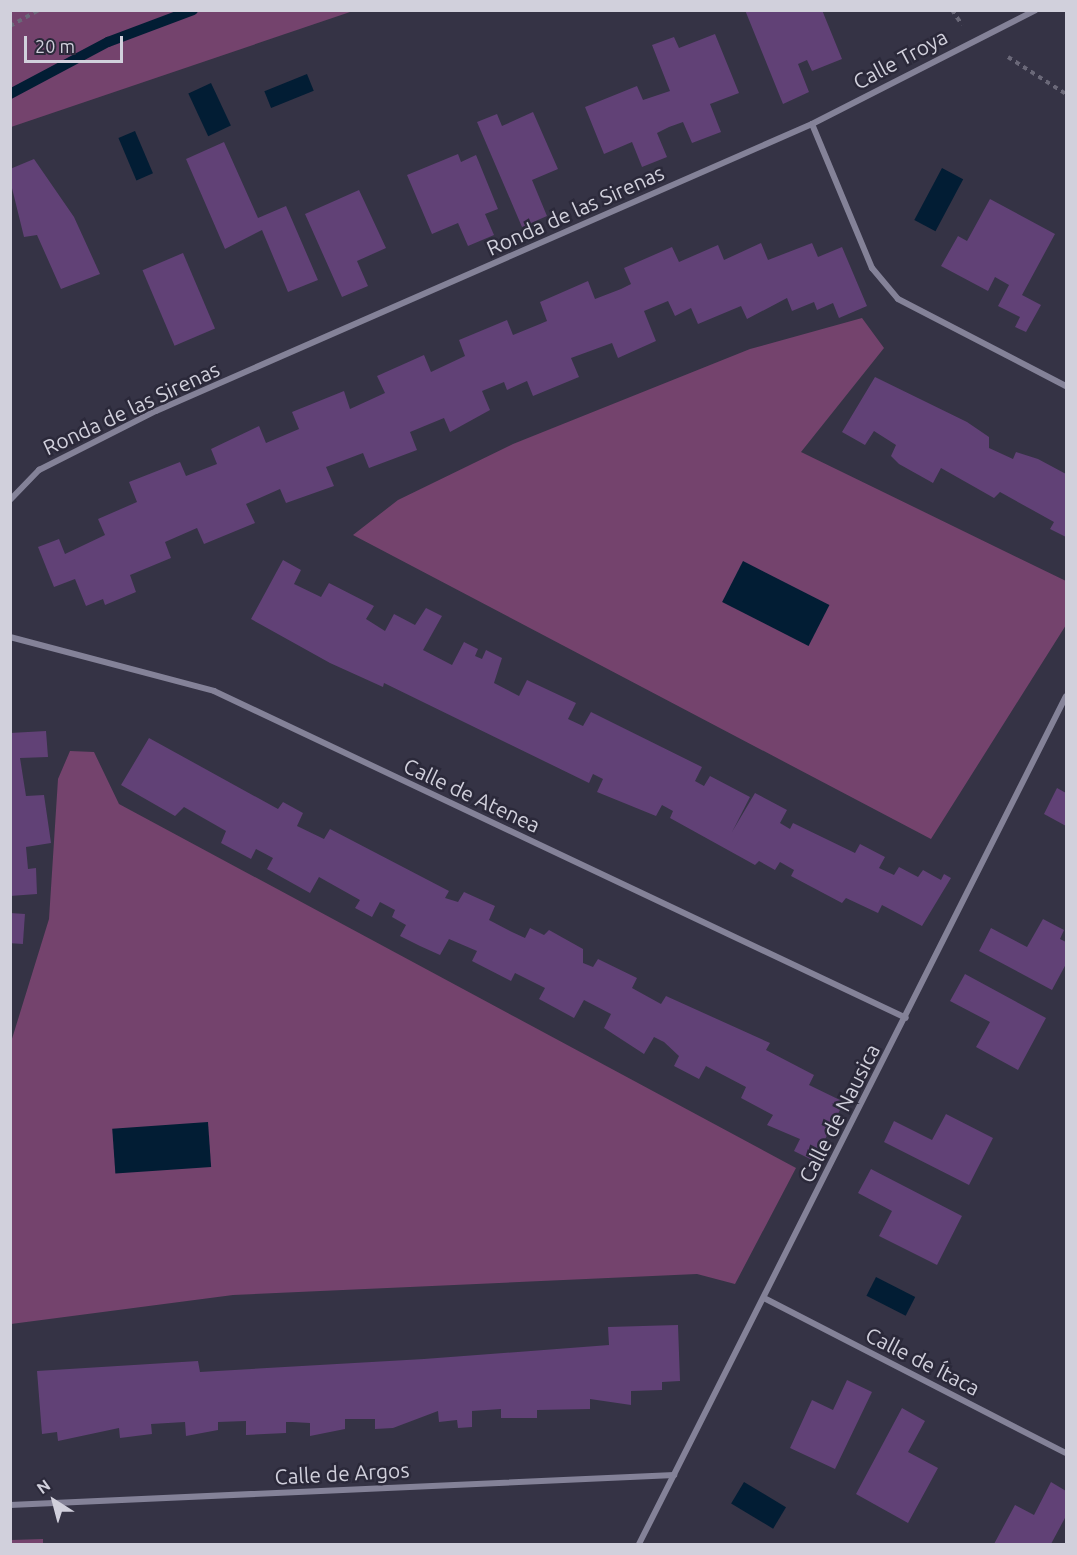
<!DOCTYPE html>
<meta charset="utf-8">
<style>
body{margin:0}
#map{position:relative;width:1077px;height:1555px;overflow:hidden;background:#353345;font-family:Ubuntu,sans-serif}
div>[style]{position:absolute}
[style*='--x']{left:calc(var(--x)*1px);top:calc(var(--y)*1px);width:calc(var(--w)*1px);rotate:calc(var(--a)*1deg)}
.green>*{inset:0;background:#74436d}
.water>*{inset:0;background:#021d34;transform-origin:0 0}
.stream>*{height:10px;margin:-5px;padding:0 5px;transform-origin:5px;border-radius:5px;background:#021d34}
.building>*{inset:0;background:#614176;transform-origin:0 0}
.path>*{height:4px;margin-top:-2px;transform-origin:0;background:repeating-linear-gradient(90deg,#6a6878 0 4.5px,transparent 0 9px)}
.minor>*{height:6px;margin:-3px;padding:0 3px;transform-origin:3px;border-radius:3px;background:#848298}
span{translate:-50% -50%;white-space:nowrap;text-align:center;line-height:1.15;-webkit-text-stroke:5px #2b293a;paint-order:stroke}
.street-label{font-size:21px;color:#d1d0dc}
.frame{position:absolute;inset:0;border:12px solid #d1d0dc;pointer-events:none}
.north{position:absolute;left:24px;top:1471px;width:60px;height:60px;-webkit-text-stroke:4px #2b293a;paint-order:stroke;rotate:324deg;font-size:16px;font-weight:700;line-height:24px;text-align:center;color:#d1d0dc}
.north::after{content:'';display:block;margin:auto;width:21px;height:27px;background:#d1d0dc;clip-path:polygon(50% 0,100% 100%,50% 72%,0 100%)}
.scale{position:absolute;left:24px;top:36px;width:99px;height:27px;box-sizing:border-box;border:3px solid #d1d0dc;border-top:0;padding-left:8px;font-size:18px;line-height:21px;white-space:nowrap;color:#d1d0dc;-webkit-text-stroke:4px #2b293a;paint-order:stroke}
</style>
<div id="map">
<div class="green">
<div style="clip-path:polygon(11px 10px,353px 10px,353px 11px,11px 127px)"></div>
<div style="clip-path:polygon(862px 318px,884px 348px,801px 452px,1066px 581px,1066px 625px,931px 839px,353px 535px,398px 500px,513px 444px,750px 349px)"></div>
<div style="clip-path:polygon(70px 751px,94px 752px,119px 804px,796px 1168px,735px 1284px,697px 1274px,233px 1295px,11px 1324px,11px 1042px,49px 919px,58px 779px)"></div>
<div style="clip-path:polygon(43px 1539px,43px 1544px,11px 1544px,11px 1540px)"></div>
</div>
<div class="water">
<div style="left:307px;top:74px;width:18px;height:46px;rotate:68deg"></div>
<div style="left:211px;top:83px;width:47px;height:25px;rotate:65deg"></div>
<div style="left:135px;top:131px;width:46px;height:18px;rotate:67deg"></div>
<div style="left:942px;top:168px;width:24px;height:59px;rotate:28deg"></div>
<div style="left:743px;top:561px;width:97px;height:46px;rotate:27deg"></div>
<div style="left:208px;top:1122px;width:45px;height:96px;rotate:86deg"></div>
<div style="left:876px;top:1277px;width:44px;height:21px;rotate:27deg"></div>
<div style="left:744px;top:1482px;width:49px;height:25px;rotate:31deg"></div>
</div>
<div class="stream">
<div style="--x:10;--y:94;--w:111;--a:-28"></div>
<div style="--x:108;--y:42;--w:91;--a:-20.6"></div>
</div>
<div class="building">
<div style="clip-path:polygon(745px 10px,822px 10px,842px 59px,812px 71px,807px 60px,798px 64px,809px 92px,783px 104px)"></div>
<div style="clip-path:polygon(715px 34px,739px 93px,710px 104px,721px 132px,692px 143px,683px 122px,669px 127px,657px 133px,667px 157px,642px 167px,632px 142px,604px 154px,585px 107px,637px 86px,643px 100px,670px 91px,652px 45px,674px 37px,679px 48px)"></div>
<div style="clip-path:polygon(533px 112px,558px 169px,532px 180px,547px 216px,522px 227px,477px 122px,497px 114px,502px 126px)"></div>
<div style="clip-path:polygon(224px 142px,258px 218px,286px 206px,318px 280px,288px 292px,262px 230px,225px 249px,186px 159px)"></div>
<div style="clip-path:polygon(458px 154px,461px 162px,476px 155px,498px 209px,485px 214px,494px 235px,468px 246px,458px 223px,432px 234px,407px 175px)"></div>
<div style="clip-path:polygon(34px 159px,74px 217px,100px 274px,61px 289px,37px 235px,24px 237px,10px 180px,10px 169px)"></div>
<div style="clip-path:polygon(359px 190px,386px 248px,357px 261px,368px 286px,342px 297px,305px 214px)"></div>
<div style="clip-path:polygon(990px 199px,1055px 234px,1022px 295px,1041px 305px,1026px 332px,1015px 327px,1020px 317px,998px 306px,1009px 285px,995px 277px,988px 291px,941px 266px,958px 236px,967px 241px)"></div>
<div style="clip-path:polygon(761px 243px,768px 260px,812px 243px,818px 257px,842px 247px,867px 306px,839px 318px,833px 303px,817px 310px,814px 302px,792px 311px,787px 298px,747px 319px,741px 306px,698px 324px,691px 308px,675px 316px,668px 301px,644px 311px,656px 341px,618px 358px,612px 343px,571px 358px,579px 377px,533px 396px,527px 381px,507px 390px,504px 382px,482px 391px,490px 410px,450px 432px,444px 418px,410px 432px,417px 450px,369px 468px,363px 453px,326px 467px,334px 486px,286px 503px,280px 489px,246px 504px,255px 523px,204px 544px,197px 528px,165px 542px,171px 558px,130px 575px,136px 592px,105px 605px,103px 599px,86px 606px,75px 579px,54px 587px,38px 547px,59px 539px,65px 554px,105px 535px,98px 519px,137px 502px,129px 482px,180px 462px,186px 476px,217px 464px,211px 449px,259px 426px,266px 443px,299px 429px,292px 412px,344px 391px,350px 409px,385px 393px,377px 376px,424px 355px,431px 372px,465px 356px,459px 340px,507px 320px,513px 335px,540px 324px,547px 321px,540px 302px,588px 281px,595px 299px,621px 289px,631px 284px,624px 268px,672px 247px,679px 262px,718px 245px,724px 260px)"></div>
<div style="left:183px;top:253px;width:82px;height:44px;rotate:67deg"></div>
<div style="clip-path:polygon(875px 377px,967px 422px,989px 437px,989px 448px,1013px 459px,1016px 452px,1038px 459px,1066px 474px,1066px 537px,1050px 529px,1054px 522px,1000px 492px,994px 498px,941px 468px,933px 483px,899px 464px,891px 456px,896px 445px,874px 431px,865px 445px,842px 432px)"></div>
<div style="clip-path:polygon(283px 560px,301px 570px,294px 584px,321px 597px,329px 583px,374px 606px,366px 619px,385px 631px,394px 614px,415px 625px,426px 608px,442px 616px,423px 650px,452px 665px,464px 642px,478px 649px,475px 656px,482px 659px,486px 650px,502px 658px,494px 683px,519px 696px,527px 680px,576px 703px,568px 719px,583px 726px,591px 712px,702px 767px,695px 781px,704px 786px,710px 776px,750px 797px,732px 832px,755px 793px,787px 810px,780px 823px,790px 829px,793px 823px,855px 853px,860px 844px,885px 857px,879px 868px,894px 875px,899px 867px,918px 877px,923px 870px,941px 880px,944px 874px,951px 878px,922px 926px,882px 905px,878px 913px,846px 898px,842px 903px,791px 876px,794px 870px,780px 862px,775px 870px,759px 861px,755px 865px,670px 818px,673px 811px,662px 805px,656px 816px,597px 792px,603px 779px,593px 774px,589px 783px,384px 683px,383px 687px,330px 663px,251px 619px)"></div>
<div style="clip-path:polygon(46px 731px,48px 757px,20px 758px,26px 796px,44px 795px,51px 843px,26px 847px,28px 869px,36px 868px,37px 894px,10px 896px,10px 733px)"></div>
<div style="clip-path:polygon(149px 738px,278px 809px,283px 802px,303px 813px,297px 826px,324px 839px,330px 829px,449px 891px,445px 898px,458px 902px,464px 892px,495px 906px,489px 920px,512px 932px,525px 938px,530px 928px,544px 935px,549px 930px,583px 949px,583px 963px,593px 967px,598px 959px,637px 978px,632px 988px,661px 1004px,666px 996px,770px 1043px,766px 1050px,814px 1075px,809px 1085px,844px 1102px,814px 1161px,794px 1151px,800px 1139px,767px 1125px,773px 1115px,741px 1098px,746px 1087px,706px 1066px,699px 1079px,674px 1066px,679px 1056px,664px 1042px,654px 1037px,644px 1054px,604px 1028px,611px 1014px,584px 1000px,574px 1018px,539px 999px,545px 988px,515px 973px,511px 981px,472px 961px,477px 951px,449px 939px,440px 955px,420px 946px,400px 936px,406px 925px,392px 917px,395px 910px,380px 902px,372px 917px,355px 908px,360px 900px,319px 877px,310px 893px,267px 869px,273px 858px,256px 849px,251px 859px,221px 843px,226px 831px,184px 807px,175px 816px,121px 785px)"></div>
<div style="clip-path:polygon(1057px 788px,1066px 793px,1066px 826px,1044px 814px)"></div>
<div style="left:10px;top:913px;width:15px;height:30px;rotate:4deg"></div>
<div style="clip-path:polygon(1043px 919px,1064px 930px,1060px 939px,1066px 942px,1066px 964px,1052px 990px,979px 951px,991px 928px,1027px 947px)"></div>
<div style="clip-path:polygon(965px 974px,1046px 1018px,1018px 1070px,976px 1047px,990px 1022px,950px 1001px)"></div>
<div style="clip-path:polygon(946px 1114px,993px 1138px,969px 1185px,884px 1142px,894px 1121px,932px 1140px)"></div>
<div style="clip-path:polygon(871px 1169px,962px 1216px,937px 1265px,879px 1236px,892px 1211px,858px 1193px)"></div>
<div style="clip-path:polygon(678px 1325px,680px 1381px,662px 1382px,662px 1390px,631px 1391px,631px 1405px,590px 1399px,590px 1409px,537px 1410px,537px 1418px,501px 1418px,501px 1409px,472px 1411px,472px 1427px,458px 1428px,457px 1420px,439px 1422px,438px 1411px,393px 1428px,375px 1429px,375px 1419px,345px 1419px,345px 1429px,310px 1436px,310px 1423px,292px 1422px,286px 1422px,286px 1433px,246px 1435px,246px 1421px,218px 1422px,218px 1430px,186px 1436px,185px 1422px,151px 1424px,152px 1434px,120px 1438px,119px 1428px,58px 1441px,57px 1432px,42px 1434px,37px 1371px,198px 1361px,200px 1372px,424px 1359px,609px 1345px,608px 1327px)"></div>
<div style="clip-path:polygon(847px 1380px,872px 1392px,835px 1469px,790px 1448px,812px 1400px,833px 1410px)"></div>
<div style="clip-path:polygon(902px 1408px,925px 1421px,908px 1452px,938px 1468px,908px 1523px,856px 1494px)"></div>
<div style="clip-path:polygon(1051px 1482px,1066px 1491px,1066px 1516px,1051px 1544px,994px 1544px,1015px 1505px,1034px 1515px)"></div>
</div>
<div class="path">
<div style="--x:952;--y:10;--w:18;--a:56"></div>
<div style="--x:10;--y:26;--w:33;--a:-29"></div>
<div style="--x:1008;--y:57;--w:69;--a:32.5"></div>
</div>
<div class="minor">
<div style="--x:812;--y:124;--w:156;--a:67.4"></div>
<div style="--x:872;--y:268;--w:40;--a:50"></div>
<div style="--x:898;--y:299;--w:189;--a:27.4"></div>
<div style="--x:10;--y:500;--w:42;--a:-46"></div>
<div style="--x:39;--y:470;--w:131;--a:-26.8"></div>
<div style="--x:156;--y:411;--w:716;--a:-23.63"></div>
<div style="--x:812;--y:124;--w:251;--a:-27"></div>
<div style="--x:10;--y:637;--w:211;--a:14.8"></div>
<div style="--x:214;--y:691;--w:765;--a:25.29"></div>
<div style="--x:764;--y:1298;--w:339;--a:27.2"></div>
<div style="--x:10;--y:1505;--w:665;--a:-2.59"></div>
<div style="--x:639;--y:1544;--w:949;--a:-63.27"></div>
</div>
<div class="street-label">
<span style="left:900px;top:59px;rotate:-28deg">Calle Troya</span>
<span style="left:575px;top:210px;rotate:-24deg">Ronda de las Sirenas</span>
<span style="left:131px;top:408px;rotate:-25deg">Ronda de las Sirenas</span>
<span style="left:472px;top:795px;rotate:25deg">Calle de Atenea</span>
<span style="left:839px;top:1113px;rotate:-63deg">Calle de Nausica</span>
<span style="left:923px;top:1361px;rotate:27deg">Calle de Ítaca</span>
<span style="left:342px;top:1473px;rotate:-3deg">Calle de Argos</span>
</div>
<div class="frame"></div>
<div class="north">N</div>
<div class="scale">20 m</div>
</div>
